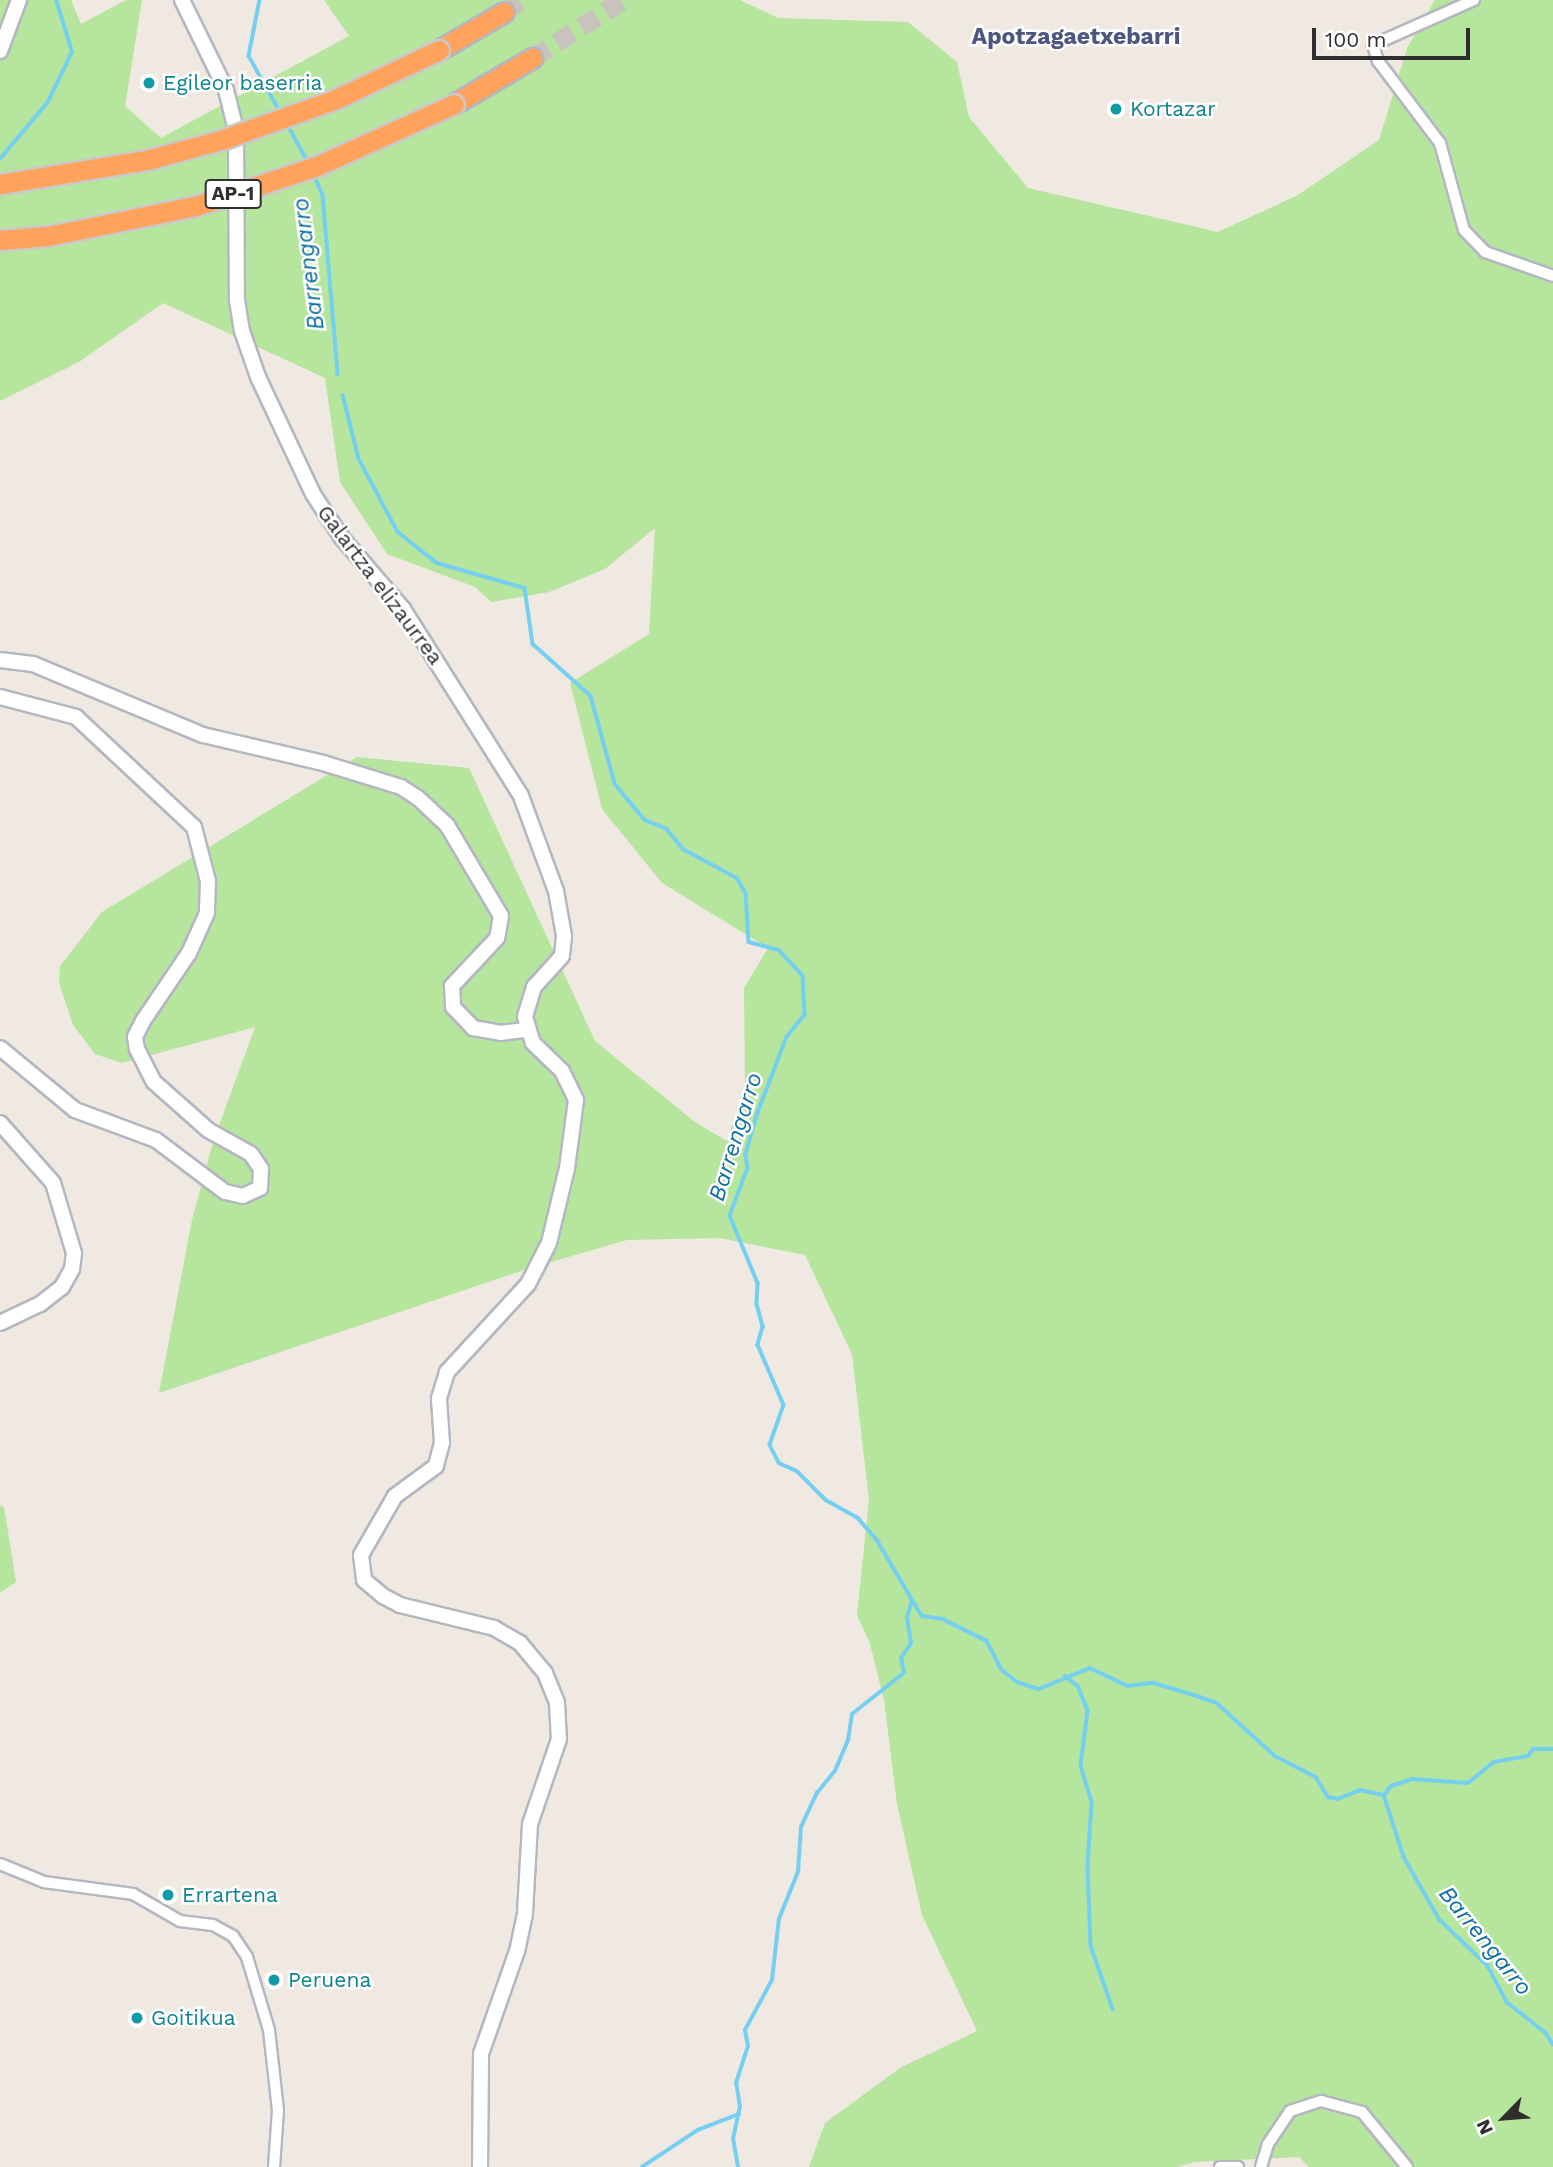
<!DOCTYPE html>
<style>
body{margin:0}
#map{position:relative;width:1553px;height:2167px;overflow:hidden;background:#efe9e1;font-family:"Work Sans",sans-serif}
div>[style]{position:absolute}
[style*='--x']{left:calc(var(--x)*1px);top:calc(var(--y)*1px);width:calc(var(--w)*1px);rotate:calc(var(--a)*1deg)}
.green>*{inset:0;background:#b6e59e}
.stream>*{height:3.5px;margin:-1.75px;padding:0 1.75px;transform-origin:1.75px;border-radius:1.75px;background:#75cff0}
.highway-tunnel>*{height:19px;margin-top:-9.5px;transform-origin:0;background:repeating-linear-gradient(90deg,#c8c4bd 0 19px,transparent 0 29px)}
.roads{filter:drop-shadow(2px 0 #b4b7c1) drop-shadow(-2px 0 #b4b7c1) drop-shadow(0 2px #b4b7c1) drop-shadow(0 -2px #b4b7c1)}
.street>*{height:10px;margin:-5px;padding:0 5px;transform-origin:5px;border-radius:5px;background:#fff}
.secondary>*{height:14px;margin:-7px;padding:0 7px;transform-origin:7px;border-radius:7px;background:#fff}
.highway>*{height:19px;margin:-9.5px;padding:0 9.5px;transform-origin:9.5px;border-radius:9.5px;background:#ffa35c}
.bridges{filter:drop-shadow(2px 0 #c9c9c9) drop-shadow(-2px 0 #c9c9c9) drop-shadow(0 2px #c9c9c9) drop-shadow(0 -2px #c9c9c9)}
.highway-bridge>*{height:19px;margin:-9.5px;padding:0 9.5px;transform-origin:9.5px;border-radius:9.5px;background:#ffa35c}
.dots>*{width:19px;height:19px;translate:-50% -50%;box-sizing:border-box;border:4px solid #fff;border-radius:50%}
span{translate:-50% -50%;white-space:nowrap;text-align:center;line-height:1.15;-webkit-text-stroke:5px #fff;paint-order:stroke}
.shield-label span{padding:2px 5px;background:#fff;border:2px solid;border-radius:5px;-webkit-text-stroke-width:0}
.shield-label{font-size:19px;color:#2e2e2e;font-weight:700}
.culture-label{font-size:21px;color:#0d838f}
.left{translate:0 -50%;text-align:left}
.street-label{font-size:21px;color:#2e2e2e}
.neighbourhood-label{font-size:23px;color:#4d5680;font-weight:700}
.water-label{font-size:23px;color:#0d6fa3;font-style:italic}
.north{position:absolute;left:1469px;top:2083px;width:70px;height:70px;-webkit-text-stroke:5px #fff;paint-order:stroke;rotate:245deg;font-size:19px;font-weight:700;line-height:28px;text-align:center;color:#2e2e2e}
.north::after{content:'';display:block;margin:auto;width:24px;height:32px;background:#2e2e2e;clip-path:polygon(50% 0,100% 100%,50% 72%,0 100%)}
.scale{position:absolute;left:1312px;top:28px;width:158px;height:32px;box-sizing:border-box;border:4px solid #2e2e2e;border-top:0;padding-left:9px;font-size:21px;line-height:24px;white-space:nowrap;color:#2e2e2e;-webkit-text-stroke:5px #fff;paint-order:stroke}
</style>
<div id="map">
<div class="green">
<div style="clip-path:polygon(0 0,71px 0,81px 24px,126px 0,142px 0,125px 106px,161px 138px,349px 36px,324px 0,740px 0,778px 18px,908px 22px,957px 62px,969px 117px,1028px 188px,1218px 232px,1298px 195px,1379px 140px,1407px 48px,1435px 0,1553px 0,1553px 2167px,1309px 2167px,1299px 2157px,1194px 2162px,1178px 2167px,809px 2167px,825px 2123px,900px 2068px,977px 2031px,922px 1915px,897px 1804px,884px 1700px,870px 1644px,857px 1615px,869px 1500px,852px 1354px,805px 1255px,720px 1238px,627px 1240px,527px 1269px,159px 1393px,192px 1220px,213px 1142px,255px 1027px,122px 1063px,95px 1054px,73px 1025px,59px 983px,60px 966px,102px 912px,357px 757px,469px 768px,595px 1041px,695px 1122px,727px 1141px,745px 1085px,744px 988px,768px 948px,662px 883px,602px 809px,570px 683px,649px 634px,655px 528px,605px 569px,549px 592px,491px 602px,475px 587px,387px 554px,340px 482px,325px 378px,163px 303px,79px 362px,0 401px)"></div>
<div style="clip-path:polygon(0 1505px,4px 1507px,16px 1582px,0 1593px)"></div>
</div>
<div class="stream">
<div style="--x:260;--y:0;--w:57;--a:101.1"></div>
<div style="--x:249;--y:56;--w:65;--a:60.7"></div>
<div style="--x:287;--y:123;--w:44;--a:61.7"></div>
<div style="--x:0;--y:159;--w:75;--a:-49.9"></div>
<div style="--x:48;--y:102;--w:55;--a:-64.4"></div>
<div style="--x:72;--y:52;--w:54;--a:-107.1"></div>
<div style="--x:313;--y:172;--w:25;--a:67"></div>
<div style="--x:323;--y:195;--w:180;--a:85.2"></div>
<div style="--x:343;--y:395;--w:66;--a:76"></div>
<div style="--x:359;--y:459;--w:83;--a:61.9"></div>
<div style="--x:398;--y:532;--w:50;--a:38.5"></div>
<div style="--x:437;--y:563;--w:91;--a:15.9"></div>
<div style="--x:525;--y:588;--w:57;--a:81.9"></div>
<div style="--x:533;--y:644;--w:78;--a:41.9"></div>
<div style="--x:591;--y:696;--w:91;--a:74.7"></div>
<div style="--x:615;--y:784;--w:47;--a:50.2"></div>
<div style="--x:645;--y:820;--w:24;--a:22"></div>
<div style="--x:667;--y:829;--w:26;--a:51"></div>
<div style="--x:683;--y:849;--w:61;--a:28.2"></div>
<div style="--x:737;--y:878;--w:17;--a:59"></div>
<div style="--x:746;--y:893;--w:49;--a:86.5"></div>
<div style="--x:749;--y:942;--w:31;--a:15"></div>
<div style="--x:779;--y:950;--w:35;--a:47"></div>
<div style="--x:803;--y:976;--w:39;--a:87"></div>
<div style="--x:805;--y:1015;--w:28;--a:129"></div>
<div style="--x:787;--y:1037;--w:81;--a:110.9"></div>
<div style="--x:758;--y:1113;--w:43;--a:106.3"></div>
<div style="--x:746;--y:1154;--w:14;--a:82"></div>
<div style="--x:748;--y:1168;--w:51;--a:110.6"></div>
<div style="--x:730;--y:1216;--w:73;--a:67.3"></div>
<div style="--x:758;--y:1283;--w:21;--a:93"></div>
<div style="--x:757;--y:1304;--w:24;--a:75"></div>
<div style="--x:763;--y:1327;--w:19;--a:106"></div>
<div style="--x:758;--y:1345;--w:65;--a:66.6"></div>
<div style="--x:784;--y:1405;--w:42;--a:109.3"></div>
<div style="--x:770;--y:1445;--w:20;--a:63"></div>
<div style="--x:779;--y:1463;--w:20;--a:24"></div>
<div style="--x:797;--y:1471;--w:41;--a:45"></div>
<div style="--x:826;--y:1500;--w:37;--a:29"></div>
<div style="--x:858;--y:1518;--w:29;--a:49"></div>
<div style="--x:877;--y:1540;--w:88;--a:59.4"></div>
<div style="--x:922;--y:1616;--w:21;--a:8"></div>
<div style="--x:943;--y:1619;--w:49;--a:26.6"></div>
<div style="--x:987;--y:1641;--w:31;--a:63"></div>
<div style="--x:1001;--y:1669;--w:21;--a:39"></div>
<div style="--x:1017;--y:1682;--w:23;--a:18"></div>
<div style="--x:1039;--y:1689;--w:55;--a:-22.4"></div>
<div style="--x:1090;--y:1668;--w:42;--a:25.3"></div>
<div style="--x:1128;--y:1686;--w:26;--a:-7"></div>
<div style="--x:1154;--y:1683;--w:45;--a:16.8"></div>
<div style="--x:1197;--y:1696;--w:21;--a:19"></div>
<div style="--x:1217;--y:1703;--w:79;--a:42.4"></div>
<div style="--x:1275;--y:1756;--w:46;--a:27.1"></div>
<div style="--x:1316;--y:1777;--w:23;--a:59"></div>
<div style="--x:1328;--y:1797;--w:10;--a:11"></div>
<div style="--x:1338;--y:1799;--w:24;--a:-22"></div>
<div style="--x:1360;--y:1790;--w:25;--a:12"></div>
<div style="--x:1384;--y:1795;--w:65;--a:72.1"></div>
<div style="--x:1404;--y:1857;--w:73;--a:60.3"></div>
<div style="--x:1440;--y:1920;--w:66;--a:43.8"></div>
<div style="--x:1488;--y:1966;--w:41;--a:62.2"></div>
<div style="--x:1507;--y:2002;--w:50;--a:38.5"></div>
<div style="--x:1546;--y:2033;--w:13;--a:58"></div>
<div style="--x:1065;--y:1676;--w:16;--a:38"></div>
<div style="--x:1078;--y:1686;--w:27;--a:68"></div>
<div style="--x:1088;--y:1711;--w:55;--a:97.3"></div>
<div style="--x:1081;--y:1766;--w:39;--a:73"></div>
<div style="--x:1092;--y:1803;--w:64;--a:93.6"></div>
<div style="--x:1088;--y:1867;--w:79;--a:87.8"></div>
<div style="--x:1091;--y:1946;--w:67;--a:70.8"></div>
<div style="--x:1384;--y:1795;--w:11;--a:-52"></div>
<div style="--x:1391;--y:1786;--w:22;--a:-18"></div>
<div style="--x:1412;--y:1779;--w:56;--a:4.1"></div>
<div style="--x:1468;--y:1783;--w:33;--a:-39"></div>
<div style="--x:1494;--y:1762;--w:35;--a:-10"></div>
<div style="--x:1528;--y:1756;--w:9;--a:-54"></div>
<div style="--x:1533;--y:1749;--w:20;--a:0"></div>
<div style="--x:642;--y:2167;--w:67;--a:-33.5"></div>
<div style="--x:698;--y:2130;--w:44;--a:-21.3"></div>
<div style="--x:738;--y:2167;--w:28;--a:-100"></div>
<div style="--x:733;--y:2139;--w:33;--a:-78"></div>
<div style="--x:740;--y:2107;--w:24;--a:-99"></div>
<div style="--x:736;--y:2083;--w:38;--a:-72"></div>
<div style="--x:748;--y:2047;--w:17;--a:-100"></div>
<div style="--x:745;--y:2030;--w:57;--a:-61.6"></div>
<div style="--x:772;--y:1980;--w:61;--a:-83.5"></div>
<div style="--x:779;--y:1919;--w:51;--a:-68"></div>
<div style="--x:798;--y:1872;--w:45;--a:-86.2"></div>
<div style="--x:801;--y:1827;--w:38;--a:-65"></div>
<div style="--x:817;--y:1793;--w:28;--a:-51"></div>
<div style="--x:835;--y:1771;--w:34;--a:-67"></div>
<div style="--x:848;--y:1740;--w:26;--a:-81"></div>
<div style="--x:852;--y:1714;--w:66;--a:-38.3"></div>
<div style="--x:904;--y:1673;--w:15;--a:-101"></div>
<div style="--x:901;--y:1658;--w:18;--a:-56"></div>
<div style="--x:911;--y:1643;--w:26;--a:-99"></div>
<div style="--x:907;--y:1617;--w:17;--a:-73"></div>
</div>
<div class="highway-tunnel">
<div style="--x:504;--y:12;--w:22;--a:-34"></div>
<div style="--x:532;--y:58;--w:108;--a:-32.5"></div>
</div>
<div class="roads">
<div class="street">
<div style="--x:1474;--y:0;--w:111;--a:156"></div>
<div style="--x:1373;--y:45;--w:17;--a:73"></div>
<div style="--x:1378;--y:61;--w:103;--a:52.9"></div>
<div style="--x:1440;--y:143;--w:90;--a:74.6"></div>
<div style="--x:1464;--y:230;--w:30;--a:46"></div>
<div style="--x:1485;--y:252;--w:72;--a:19.4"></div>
<div style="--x:0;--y:1864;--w:48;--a:22.2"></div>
<div style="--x:44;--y:1882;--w:90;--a:7.7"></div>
<div style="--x:133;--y:1894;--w:54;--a:29.9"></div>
<div style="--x:180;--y:1921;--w:33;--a:7"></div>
<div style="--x:213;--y:1925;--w:23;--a:29"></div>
<div style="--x:233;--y:1936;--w:25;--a:56"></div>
<div style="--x:247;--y:1957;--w:76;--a:73.2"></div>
<div style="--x:269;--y:2030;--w:81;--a:83.6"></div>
<div style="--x:278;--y:2110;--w:57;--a:94"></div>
<div style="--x:1220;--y:2167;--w:18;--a:0"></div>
<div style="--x:1261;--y:2167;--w:24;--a:-73"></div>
<div style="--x:1268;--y:2144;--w:40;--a:-56"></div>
<div style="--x:1290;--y:2111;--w:33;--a:-18"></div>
<div style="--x:1321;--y:2101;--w:42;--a:15"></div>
<div style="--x:1362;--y:2112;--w:71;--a:50.7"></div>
</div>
<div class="secondary">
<div style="--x:182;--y:0;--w:100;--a:63.9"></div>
<div style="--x:226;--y:90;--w:41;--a:76"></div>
<div style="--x:236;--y:130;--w:170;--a:89.7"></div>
<div style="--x:237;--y:300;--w:31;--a:81"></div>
<div style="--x:242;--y:331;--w:49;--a:70.8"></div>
<div style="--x:258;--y:377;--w:129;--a:64.8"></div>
<div style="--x:313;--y:494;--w:53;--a:56.6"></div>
<div style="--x:342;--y:538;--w:94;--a:49.3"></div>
<div style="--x:403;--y:609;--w:221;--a:57.7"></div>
<div style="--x:521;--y:796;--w:101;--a:69.8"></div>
<div style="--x:556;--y:891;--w:46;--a:79.9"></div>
<div style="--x:564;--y:936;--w:20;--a:96"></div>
<div style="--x:562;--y:956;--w:42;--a:132.1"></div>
<div style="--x:534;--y:987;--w:31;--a:107"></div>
<div style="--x:525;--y:1017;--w:27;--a:73"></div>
<div style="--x:533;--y:1043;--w:40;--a:44"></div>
<div style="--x:562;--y:1071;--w:32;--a:64"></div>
<div style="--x:576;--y:1100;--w:69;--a:97.5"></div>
<div style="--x:567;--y:1168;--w:77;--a:103.5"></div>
<div style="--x:549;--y:1243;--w:46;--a:117.1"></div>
<div style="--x:528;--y:1284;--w:120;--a:132.6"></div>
<div style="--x:447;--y:1372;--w:28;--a:107"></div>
<div style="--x:439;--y:1399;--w:44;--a:86.1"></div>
<div style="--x:442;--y:1443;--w:24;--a:105"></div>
<div style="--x:436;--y:1466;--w:51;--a:143.8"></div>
<div style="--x:395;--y:1496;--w:68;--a:120"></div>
<div style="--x:361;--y:1555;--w:25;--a:83"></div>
<div style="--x:364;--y:1580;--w:25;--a:40"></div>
<div style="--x:383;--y:1596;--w:19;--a:28"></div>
<div style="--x:400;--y:1605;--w:97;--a:13.7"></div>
<div style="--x:494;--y:1628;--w:30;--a:30"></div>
<div style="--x:520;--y:1643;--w:39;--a:50"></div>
<div style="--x:545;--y:1673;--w:32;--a:68"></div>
<div style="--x:557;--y:1703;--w:36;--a:87"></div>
<div style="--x:559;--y:1739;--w:90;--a:108.8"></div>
<div style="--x:530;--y:1824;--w:90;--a:93.2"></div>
<div style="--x:525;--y:1914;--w:38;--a:102"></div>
<div style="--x:517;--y:1951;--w:109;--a:109.3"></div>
<div style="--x:481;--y:2054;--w:113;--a:90.5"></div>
<div style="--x:0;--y:51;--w:54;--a:-69.6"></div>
<div style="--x:0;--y:660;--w:33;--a:7"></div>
<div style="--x:33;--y:664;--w:184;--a:22.7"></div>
<div style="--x:203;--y:735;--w:123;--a:13.1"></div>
<div style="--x:323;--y:763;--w:82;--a:17.1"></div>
<div style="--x:401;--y:787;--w:20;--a:33"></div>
<div style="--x:418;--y:798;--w:40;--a:43"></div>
<div style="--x:447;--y:825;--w:106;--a:59.3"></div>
<div style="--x:501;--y:916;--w:22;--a:100"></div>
<div style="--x:497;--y:938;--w:66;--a:133.2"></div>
<div style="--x:452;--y:986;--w:21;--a:87"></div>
<div style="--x:453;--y:1007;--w:29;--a:46"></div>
<div style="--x:473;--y:1028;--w:27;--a:10"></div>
<div style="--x:500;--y:1033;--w:26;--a:-7"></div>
<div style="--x:0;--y:697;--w:79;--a:14.7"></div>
<div style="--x:76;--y:717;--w:161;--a:43"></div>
<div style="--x:194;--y:827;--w:56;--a:75.5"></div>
<div style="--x:208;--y:881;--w:32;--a:92"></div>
<div style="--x:207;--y:913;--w:44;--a:114.2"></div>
<div style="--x:189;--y:953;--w:82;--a:124.1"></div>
<div style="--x:143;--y:1021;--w:18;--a:117"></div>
<div style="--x:135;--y:1037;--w:12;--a:81"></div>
<div style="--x:137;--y:1049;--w:37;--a:63"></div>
<div style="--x:154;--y:1082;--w:72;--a:41.6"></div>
<div style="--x:208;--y:1130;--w:49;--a:29.2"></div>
<div style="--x:251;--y:1154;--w:18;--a:56"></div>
<div style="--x:261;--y:1169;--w:19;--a:93"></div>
<div style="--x:260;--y:1188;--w:19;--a:155"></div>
<div style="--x:243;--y:1196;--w:18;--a:-167"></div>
<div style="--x:225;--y:1192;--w:86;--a:-143"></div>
<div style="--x:156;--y:1140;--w:86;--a:-159.7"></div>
<div style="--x:75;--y:1110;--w:97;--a:-140.4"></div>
<div style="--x:0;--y:1123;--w:80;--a:48.5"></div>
<div style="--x:53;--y:1183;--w:73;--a:73.3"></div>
<div style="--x:74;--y:1253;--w:16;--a:97"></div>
<div style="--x:72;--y:1269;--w:21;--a:119"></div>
<div style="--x:62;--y:1287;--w:28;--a:142"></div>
<div style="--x:40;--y:1304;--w:44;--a:154.6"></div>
</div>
<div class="highway">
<div style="--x:439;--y:50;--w:75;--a:-30.3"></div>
<div style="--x:454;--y:104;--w:91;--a:-30.5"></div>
</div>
</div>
<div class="bridges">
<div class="highway-bridge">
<div style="--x:0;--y:184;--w:149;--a:-9.3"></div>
<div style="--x:147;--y:160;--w:77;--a:-15.1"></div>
<div style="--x:221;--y:140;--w:122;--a:-19.6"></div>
<div style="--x:336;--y:99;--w:114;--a:-25.4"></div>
<div style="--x:0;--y:240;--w:48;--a:-4.8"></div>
<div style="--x:48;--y:236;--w:151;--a:-11.5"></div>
<div style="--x:196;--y:206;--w:127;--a:-18.3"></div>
<div style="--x:317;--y:166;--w:150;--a:-24.3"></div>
</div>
</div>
<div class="dots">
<div style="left:149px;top:83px;background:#0f9aa8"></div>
<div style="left:1116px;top:109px;background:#0f9aa8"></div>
<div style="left:168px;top:1895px;background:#0f9aa8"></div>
<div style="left:274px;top:1980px;background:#0f9aa8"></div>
<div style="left:137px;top:2018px;background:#0f9aa8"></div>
</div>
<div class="shield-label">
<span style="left:233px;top:194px">AP-1</span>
</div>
<div class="culture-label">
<span class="left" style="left:163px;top:83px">Egileor baserria</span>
<span class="left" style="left:1130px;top:109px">Kortazar</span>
<span class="left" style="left:182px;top:1895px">Errartena</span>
<span class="left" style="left:288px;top:1980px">Peruena</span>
<span class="left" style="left:151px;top:2018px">Goitikua</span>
</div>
<div class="street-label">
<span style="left:380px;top:585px;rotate:53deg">Galartza elizaurrea</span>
</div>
<div class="neighbourhood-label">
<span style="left:1076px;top:37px">Apotzagaetxebarri</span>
</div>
<div class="water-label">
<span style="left:309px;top:264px;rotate:-97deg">Barrengarro</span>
<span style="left:736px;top:1137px;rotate:-73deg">Barrengarro</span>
<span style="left:1485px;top:1941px;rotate:51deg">Barrengarro</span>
</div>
<div class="north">N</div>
<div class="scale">100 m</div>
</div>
